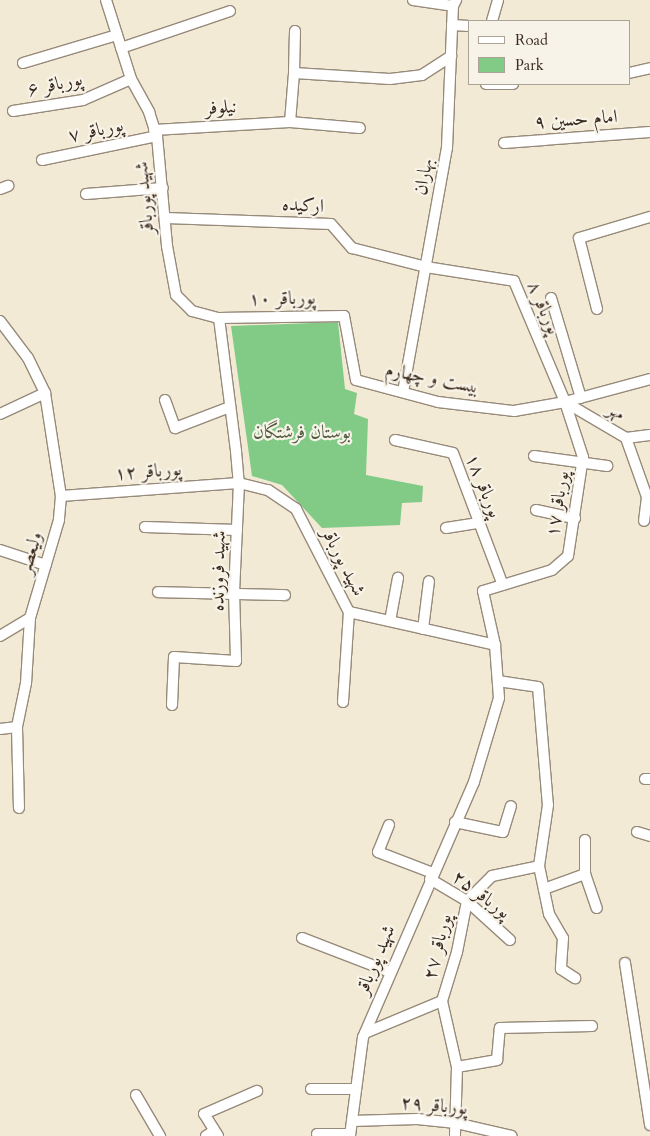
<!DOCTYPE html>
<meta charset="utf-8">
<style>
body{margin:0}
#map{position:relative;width:650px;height:1136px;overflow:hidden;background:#f3ead5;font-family:Cardo,Amiri,serif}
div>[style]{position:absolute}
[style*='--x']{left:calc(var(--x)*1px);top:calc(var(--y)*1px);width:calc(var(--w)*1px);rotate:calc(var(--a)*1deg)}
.green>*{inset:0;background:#81cb87}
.roads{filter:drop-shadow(1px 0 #978a7a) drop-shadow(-1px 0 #978a7a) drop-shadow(0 1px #978a7a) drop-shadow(0 -1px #978a7a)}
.minor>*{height:10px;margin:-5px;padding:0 5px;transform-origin:5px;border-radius:5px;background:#fff}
span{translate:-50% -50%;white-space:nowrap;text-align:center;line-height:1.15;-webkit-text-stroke:4.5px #f7f3e8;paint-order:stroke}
.street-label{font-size:19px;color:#3b2a1e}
.park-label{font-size:19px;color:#505a3e}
.legend{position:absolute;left:468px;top:20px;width:162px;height:65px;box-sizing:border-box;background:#f7f3e8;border:1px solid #aca397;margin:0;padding:6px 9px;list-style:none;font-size:15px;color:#3b2a1e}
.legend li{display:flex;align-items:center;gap:10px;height:25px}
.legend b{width:25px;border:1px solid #aca397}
</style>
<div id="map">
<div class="green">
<div style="clip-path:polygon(338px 322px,345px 389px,357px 393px,354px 414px,368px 419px,366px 475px,423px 486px,422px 502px,402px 503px,400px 525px,322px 528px,282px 485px,252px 476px,231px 326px)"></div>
</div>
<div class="roads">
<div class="minor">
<div style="--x:106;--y:0;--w:83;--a:72.4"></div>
<div style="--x:131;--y:79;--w:38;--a:61"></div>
<div style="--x:149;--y:112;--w:25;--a:72"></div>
<div style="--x:157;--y:136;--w:110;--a:84.8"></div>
<div style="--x:167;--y:246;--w:50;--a:79.6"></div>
<div style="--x:176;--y:295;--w:23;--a:45"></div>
<div style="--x:192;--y:311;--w:28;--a:15"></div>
<div style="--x:219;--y:318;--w:134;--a:82.7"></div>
<div style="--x:236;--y:451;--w:32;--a:85"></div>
<div style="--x:239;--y:483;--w:109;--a:92.6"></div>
<div style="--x:234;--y:592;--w:69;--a:88.3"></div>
<div style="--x:236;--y:661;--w:62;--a:-176.3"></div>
<div style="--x:174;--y:657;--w:48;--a:92.4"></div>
<div style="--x:413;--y:0;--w:40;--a:8.5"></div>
<div style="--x:492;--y:21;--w:22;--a:-74"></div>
<div style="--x:452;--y:25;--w:17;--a:3"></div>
<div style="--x:295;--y:31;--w:42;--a:91.4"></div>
<div style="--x:294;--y:73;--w:96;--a:3.6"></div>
<div style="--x:390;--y:79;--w:32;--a:-7"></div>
<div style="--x:422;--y:75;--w:35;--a:-33"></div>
<div style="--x:121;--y:48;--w:115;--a:-18.7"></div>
<div style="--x:23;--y:63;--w:98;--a:-16.6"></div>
<div style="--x:629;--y:73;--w:22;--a:-13"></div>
<div style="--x:486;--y:84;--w:27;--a:0"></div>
<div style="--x:13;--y:111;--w:71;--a:-8.9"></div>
<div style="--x:83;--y:100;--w:52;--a:-23.6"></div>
<div style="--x:290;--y:122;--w:49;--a:-85.3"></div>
<div style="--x:154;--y:130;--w:136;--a:-3.4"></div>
<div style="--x:290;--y:122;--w:70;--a:4.9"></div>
<div style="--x:504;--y:143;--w:146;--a:-4.3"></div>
<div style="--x:42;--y:160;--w:117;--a:-11.8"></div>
<div style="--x:0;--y:189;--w:9;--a:-21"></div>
<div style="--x:86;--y:194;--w:77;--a:-4.5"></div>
<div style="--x:166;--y:218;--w:165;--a:2.1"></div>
<div style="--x:331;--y:224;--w:32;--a:49"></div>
<div style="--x:352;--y:248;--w:76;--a:14.4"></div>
<div style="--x:426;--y:267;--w:89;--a:9"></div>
<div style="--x:514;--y:281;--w:131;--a:67.1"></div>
<div style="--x:565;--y:402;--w:58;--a:71.9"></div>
<div style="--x:583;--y:457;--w:100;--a:98.6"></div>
<div style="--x:568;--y:556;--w:21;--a:139"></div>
<div style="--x:552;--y:570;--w:72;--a:163.1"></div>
<div style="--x:483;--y:591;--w:55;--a:77.5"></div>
<div style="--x:551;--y:298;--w:104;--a:73.3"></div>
<div style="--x:597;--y:309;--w:73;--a:-104.2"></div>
<div style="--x:579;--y:238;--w:74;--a:-16.5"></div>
<div style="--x:219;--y:318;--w:125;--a:-0.9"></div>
<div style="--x:344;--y:316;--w:65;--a:79.4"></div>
<div style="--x:356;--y:380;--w:85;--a:15"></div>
<div style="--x:438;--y:402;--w:77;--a:6.8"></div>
<div style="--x:514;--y:411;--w:52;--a:-10"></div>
<div style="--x:565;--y:402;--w:88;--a:-15.1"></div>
<div style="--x:0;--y:321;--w:46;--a:52.9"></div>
<div style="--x:28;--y:358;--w:39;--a:64"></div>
<div style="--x:45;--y:393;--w:104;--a:81.2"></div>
<div style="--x:61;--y:496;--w:24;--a:95"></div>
<div style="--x:59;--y:520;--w:102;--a:106.5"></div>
<div style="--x:30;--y:618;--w:65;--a:93.5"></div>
<div style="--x:26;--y:683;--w:45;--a:101.6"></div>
<div style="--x:17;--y:727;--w:81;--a:88.6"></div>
<div style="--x:403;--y:392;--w:248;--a:-79.8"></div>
<div style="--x:447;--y:148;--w:142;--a:-87.6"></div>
<div style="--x:453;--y:6;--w:7;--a:-63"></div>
<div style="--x:165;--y:400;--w:30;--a:70"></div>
<div style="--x:175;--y:428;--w:59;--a:-20.9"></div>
<div style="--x:565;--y:402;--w:71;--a:30.5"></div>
<div style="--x:626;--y:438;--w:63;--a:70.4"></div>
<div style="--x:647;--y:497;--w:24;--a:97"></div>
<div style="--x:0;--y:414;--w:50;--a:-25"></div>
<div style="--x:626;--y:438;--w:24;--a:-7"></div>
<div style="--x:395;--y:440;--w:59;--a:12.6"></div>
<div style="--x:453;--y:453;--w:141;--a:69.3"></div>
<div style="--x:534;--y:456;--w:74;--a:7.8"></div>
<div style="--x:61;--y:496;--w:178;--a:-4.2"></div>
<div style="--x:239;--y:483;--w:30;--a:14"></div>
<div style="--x:268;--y:490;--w:34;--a:34"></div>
<div style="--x:296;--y:509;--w:116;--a:62.8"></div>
<div style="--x:349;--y:612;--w:150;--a:12.7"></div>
<div style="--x:495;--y:645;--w:53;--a:85.7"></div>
<div style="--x:499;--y:698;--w:88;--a:106.6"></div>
<div style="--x:474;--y:782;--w:278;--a:113.5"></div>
<div style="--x:363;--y:1037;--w:100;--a:97.5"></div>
<div style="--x:536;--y:510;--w:40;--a:12"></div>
<div style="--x:145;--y:527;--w:92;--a:1.9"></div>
<div style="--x:446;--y:528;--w:33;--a:-9"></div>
<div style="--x:0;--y:550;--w:48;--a:18.1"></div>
<div style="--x:158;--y:592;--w:127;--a:1.4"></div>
<div style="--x:390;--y:621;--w:44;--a:-79.5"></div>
<div style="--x:423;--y:629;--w:48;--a:-82.9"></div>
<div style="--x:0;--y:636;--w:35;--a:-31"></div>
<div style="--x:498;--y:681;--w:40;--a:8.5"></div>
<div style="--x:538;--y:687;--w:118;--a:85.2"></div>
<div style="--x:548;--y:805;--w:62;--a:98.4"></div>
<div style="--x:539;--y:866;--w:49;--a:78.2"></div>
<div style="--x:549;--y:914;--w:28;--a:60"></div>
<div style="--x:563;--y:938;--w:31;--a:94"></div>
<div style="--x:561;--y:969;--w:17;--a:33"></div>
<div style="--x:343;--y:702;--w:90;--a:-86.2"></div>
<div style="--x:0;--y:729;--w:17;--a:-7"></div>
<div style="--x:645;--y:779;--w:5;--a:0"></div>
<div style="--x:455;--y:822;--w:49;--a:11.8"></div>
<div style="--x:503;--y:832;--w:27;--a:-73"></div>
<div style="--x:389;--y:825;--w:29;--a:112"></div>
<div style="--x:378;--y:852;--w:59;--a:20.9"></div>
<div style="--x:637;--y:832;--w:14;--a:17"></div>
<div style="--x:585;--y:840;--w:34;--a:90"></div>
<div style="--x:585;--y:874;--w:36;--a:71"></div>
<div style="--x:430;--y:879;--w:43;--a:30.7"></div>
<div style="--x:467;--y:901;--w:58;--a:42.2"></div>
<div style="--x:544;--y:889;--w:44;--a:-20.1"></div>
<div style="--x:302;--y:938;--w:94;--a:21.1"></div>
<div style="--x:625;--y:963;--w:164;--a:81.2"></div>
<div style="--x:442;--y:1001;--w:68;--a:77.2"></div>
<div style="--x:457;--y:1067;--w:69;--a:91.7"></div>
<div style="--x:365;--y:1033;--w:83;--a:-22.6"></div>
<div style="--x:442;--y:1001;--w:51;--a:-73"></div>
<div style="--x:457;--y:952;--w:52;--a:-78.9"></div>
<div style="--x:467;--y:901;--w:35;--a:-45"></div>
<div style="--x:492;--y:876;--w:48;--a:-12"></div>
<div style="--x:457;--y:1067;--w:41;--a:-9.9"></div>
<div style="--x:497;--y:1060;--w:32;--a:-85"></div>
<div style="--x:500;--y:1028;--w:92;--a:-1.2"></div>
<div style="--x:311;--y:1089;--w:45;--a:0"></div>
<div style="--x:136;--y:1095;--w:48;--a:59.7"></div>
<div style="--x:352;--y:1121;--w:65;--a:-1.8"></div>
<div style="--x:417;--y:1119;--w:39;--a:6"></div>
<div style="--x:456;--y:1123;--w:57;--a:13.1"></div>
<div style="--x:317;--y:1134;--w:33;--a:0"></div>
<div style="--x:206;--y:1136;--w:9;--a:-32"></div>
<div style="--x:218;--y:1136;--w:26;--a:-122"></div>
<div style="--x:204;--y:1114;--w:58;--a:-23.5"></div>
</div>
</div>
<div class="street-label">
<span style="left:55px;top:85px;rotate:-12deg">پورباقر ۶</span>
<span style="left:221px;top:108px;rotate:-3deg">نیلوفر</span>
<span style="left:576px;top:120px;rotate:-4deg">امام حسین ۹</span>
<span style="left:96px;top:131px;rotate:-12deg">پورباقر ۷</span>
<span style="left:424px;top:177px;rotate:-80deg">بهاران</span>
<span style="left:145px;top:198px;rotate:-95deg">شهید پورباقر</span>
<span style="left:303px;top:206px;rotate:3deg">ارکیده</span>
<span style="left:282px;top:299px;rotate:-1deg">پورباقر ۱۰</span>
<span style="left:543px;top:308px;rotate:66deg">پورباقر ۸</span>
<span style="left:432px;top:379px;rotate:11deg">بیست و چهارم</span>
<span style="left:616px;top:412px;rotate:31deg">مهر</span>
<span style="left:148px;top:472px;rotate:-4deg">پورباقر ۱۲</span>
<span style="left:483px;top:486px;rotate:68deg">پورباقر ۱۸</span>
<span style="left:558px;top:504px;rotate:-81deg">پورباقر ۱۷</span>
<span style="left:31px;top:553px;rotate:-73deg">ولیعصر</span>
<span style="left:343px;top:562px;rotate:63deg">شهید پورباقر</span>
<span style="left:219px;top:571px;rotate:-89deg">شهید فروزنده</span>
<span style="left:481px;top:895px;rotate:37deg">پورباقر ۲۵</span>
<span style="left:438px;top:947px;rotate:-76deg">پورباقر ۲۷</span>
<span style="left:376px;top:960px;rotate:-67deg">شهید پورباقر</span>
<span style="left:434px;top:1106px;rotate:5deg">پورباقر ۲۹</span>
</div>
<div class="park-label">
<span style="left:302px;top:433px">بوستان فرشتگان</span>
</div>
<ul class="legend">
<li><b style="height:6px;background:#fff"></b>Road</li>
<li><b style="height:14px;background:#81cb87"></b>Park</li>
</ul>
</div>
